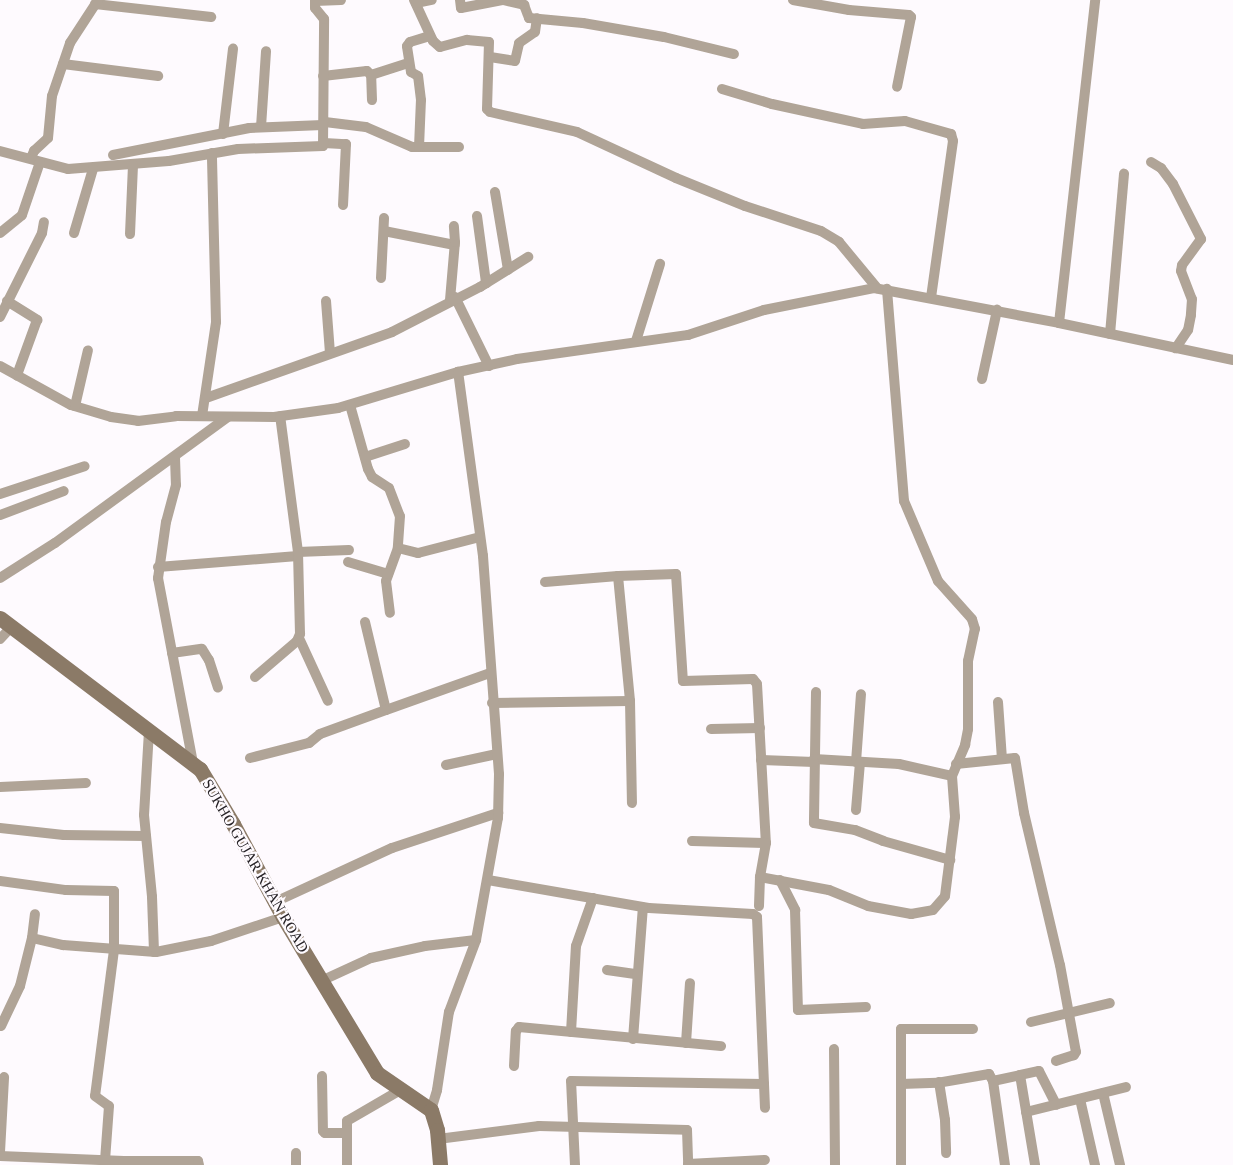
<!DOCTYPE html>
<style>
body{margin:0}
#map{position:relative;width:1233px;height:1165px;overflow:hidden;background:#fefafe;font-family:Georgia,serif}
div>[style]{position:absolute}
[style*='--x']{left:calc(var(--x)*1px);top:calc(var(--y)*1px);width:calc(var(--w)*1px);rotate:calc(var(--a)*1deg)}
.minor>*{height:10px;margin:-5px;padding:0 5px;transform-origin:5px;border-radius:5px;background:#b0a497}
.secondary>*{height:15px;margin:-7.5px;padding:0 7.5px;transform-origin:7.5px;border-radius:7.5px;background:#8b7a67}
span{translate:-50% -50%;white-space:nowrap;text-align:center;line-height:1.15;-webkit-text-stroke:4.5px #fefafe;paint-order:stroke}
.street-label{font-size:15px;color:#262226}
</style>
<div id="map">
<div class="minor">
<div style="--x:414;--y:0;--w:45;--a:65.1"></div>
<div style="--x:433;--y:41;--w:9;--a:41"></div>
<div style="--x:440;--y:47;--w:28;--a:-15"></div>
<div style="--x:467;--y:40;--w:22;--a:5"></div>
<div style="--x:489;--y:42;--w:67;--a:91.7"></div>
<div style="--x:487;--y:109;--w:4;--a:45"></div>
<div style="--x:490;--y:112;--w:89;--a:12.9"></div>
<div style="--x:577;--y:132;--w:109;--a:24.9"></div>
<div style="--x:676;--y:178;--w:74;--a:22.1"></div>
<div style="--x:745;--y:206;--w:80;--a:18.2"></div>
<div style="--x:821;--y:231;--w:21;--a:31"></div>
<div style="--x:839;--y:242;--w:60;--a:50.4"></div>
<div style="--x:460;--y:0;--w:8;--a:83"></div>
<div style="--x:461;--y:8;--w:42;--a:-11"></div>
<div style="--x:503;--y:0;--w:22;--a:13"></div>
<div style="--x:524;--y:5;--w:14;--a:69"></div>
<div style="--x:529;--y:18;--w:54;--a:5.3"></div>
<div style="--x:583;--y:23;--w:82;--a:9.8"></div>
<div style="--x:664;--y:37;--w:72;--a:13.7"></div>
<div style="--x:793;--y:0;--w:57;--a:10.1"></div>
<div style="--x:849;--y:10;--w:60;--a:4.8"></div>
<div style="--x:909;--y:15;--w:3;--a:45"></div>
<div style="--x:911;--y:17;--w:71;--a:101.3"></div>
<div style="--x:315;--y:1;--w:26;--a:-2"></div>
<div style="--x:416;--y:3;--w:16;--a:-11"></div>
<div style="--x:95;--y:4;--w:117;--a:6.4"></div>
<div style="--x:490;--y:57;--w:25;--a:9"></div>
<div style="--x:515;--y:61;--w:18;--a:-77"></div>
<div style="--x:519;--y:43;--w:19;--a:-35"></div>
<div style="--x:535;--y:32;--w:14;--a:-82"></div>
<div style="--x:63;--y:64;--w:96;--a:7.2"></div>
<div style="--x:323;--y:76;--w:44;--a:-6.5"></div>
<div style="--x:367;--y:71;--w:6;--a:45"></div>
<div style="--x:722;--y:89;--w:52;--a:16.7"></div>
<div style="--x:772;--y:104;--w:93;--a:12.4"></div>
<div style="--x:863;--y:124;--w:42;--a:-4.1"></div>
<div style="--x:905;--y:121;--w:48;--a:15.8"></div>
<div style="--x:951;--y:134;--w:7;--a:74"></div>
<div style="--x:953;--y:141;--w:158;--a:98"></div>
<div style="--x:372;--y:100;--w:25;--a:-92"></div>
<div style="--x:371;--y:75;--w:40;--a:-18"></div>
<div style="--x:325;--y:122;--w:41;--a:7"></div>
<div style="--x:366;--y:127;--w:50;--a:23.5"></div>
<div style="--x:412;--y:147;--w:47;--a:0"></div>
<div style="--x:261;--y:127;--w:76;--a:-86.2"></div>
<div style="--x:223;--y:134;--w:86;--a:-83.3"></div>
<div style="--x:324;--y:143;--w:22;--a:3"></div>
<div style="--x:346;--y:144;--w:61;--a:92.8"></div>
<div style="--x:419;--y:147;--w:47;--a:-87.6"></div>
<div style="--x:421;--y:100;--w:24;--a:-97"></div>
<div style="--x:418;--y:76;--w:8;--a:-150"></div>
<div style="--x:411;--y:72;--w:26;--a:-99"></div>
<div style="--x:407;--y:46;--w:5;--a:-53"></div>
<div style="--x:410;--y:42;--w:21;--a:-17"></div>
<div style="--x:0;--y:151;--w:70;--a:14.8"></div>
<div style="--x:68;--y:169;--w:101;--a:-4.5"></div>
<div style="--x:169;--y:161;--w:70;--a:-9.9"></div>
<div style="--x:238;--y:149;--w:85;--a:-2"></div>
<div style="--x:323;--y:146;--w:127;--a:-89.5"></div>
<div style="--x:324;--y:19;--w:14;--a:-129"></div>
<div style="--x:315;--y:8;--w:8;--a:-90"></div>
<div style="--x:113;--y:155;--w:139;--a:-11.2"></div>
<div style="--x:249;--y:128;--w:74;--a:-2.3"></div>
<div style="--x:31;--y:158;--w:8;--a:-67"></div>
<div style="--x:34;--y:151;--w:19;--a:-43"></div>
<div style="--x:48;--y:138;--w:42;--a:-84.6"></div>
<div style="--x:52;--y:96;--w:56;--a:-71.2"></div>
<div style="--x:70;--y:43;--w:51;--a:-56.9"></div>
<div style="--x:1151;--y:162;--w:12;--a:31"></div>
<div style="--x:1161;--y:168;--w:20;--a:53"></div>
<div style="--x:1173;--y:184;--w:62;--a:63"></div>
<div style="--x:1201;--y:239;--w:32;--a:126"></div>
<div style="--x:1182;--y:265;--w:6;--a:99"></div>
<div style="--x:1181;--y:271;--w:30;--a:69"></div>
<div style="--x:1192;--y:299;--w:16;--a:94"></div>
<div style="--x:1191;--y:315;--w:15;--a:101"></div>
<div style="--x:1188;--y:330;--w:22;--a:124"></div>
<div style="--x:495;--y:192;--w:79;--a:80.5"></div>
<div style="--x:477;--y:216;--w:68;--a:82.3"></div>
<div style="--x:384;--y:231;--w:72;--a:11.2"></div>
<div style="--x:0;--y:233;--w:28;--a:-39"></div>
<div style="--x:22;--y:215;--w:56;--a:-71.2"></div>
<div style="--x:74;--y:233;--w:67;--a:-73.5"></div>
<div style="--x:130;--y:234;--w:69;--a:-87.5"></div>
<div style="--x:381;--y:278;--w:60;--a:-87.1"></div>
<div style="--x:455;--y:297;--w:77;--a:63.8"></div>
<div style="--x:450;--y:300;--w:58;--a:-85.1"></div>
<div style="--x:455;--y:242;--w:16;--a:-94"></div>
<div style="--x:7;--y:301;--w:36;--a:32"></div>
<div style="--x:37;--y:320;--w:59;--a:110"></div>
<div style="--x:326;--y:301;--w:52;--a:85.6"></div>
<div style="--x:0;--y:317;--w:94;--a:-63.4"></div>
<div style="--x:42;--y:233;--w:11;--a:-80"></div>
<div style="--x:1059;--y:323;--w:325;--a:-83.6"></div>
<div style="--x:1110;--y:334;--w:161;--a:-85"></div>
<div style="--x:636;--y:341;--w:81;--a:-72.7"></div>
<div style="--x:0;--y:366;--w:81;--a:28.8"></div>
<div style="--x:71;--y:405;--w:42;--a:16.7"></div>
<div style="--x:111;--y:417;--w:27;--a:8"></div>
<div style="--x:138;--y:421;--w:38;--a:-7"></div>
<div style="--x:176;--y:416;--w:98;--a:0.6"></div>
<div style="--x:274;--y:417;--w:65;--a:-8"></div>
<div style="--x:338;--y:408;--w:125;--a:-16.7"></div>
<div style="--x:458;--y:372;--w:60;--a:-12.4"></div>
<div style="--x:517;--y:359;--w:173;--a:-8"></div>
<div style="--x:688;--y:335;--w:80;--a:-18.2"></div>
<div style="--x:764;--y:310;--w:112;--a:-11.3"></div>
<div style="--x:874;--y:288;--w:188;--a:10.7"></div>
<div style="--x:1059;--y:323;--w:178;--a:12"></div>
<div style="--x:982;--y:379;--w:71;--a:-77.7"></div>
<div style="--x:206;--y:398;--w:197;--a:-19.5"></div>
<div style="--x:392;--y:332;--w:99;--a:-27.1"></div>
<div style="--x:480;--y:287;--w:57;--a:-32"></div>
<div style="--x:350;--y:405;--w:66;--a:74.3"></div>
<div style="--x:368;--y:469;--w:9;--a:63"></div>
<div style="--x:372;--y:477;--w:20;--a:33"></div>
<div style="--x:389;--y:488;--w:30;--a:69"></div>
<div style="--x:400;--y:516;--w:32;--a:94"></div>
<div style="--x:398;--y:548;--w:35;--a:110"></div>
<div style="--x:386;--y:581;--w:32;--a:83"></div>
<div style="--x:75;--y:406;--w:57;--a:-76.9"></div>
<div style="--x:202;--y:416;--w:95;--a:-81.5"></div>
<div style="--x:216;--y:322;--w:169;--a:-91.4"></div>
<div style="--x:365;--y:457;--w:42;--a:-18"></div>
<div style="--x:175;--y:458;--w:27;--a:88"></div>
<div style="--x:176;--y:485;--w:38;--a:105"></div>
<div style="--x:166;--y:522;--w:57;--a:98.1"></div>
<div style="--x:158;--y:578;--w:188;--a:79.3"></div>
<div style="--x:0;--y:494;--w:89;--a:-18.2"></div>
<div style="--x:0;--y:515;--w:68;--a:-20.6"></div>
<div style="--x:398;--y:548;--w:21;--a:14"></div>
<div style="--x:418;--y:553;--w:64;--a:-14.5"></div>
<div style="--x:298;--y:552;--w:51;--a:-2.2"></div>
<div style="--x:348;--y:562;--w:42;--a:16.7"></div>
<div style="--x:158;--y:567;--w:140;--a:-4.5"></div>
<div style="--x:618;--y:576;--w:58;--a:-2"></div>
<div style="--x:676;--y:574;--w:107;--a:86.3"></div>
<div style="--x:683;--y:681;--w:70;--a:-1.6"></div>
<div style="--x:753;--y:679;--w:6;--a:51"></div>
<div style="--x:757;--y:684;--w:159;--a:86.8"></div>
<div style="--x:766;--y:843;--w:35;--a:100"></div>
<div style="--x:760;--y:877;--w:29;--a:92"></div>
<div style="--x:0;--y:578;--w:65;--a:-32.5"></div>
<div style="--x:55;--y:543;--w:214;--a:-36.1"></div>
<div style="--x:545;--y:582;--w:73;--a:-4.7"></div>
<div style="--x:618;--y:576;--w:126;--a:84.5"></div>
<div style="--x:630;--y:701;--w:102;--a:88.9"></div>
<div style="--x:365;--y:622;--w:90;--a:76.6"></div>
<div style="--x:386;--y:710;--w:110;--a:-19.6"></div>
<div style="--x:299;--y:638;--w:69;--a:65.3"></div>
<div style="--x:0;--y:639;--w:16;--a:-47"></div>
<div style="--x:172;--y:653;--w:30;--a:-8"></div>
<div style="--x:202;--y:649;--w:13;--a:58"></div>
<div style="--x:209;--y:660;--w:29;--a:72"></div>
<div style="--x:255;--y:677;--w:55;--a:-40.6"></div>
<div style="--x:297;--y:641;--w:8;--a:-67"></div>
<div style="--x:300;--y:634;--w:82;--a:-91.4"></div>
<div style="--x:298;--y:552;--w:137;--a:-97.5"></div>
<div style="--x:816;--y:692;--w:131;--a:90.9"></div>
<div style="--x:814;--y:823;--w:42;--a:9.7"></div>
<div style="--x:855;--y:830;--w:30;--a:21"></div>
<div style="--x:883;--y:841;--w:70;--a:15.8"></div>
<div style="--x:998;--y:702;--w:57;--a:86"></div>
<div style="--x:492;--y:703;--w:138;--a:-0.8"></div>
<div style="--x:711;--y:729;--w:49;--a:-1.2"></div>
<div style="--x:149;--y:731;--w:84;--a:93.4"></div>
<div style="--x:144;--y:815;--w:82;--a:84.4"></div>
<div style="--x:152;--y:897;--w:55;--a:87.9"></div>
<div style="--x:250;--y:758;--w:61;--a:-14.3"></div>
<div style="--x:309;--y:743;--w:14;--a:-39"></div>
<div style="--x:320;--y:734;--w:70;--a:-20"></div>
<div style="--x:814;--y:759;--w:85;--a:3.4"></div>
<div style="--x:899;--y:764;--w:54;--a:12.8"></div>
<div style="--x:761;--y:760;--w:53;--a:2.2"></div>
<div style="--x:856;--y:762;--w:68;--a:-85.8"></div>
<div style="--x:956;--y:764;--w:59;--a:-5.8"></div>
<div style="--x:1015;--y:758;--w:56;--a:80.7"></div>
<div style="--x:1024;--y:813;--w:156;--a:76.7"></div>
<div style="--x:1060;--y:965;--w:88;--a:79.6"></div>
<div style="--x:1076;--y:1052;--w:4;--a:124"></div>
<div style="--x:1074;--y:1055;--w:19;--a:162"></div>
<div style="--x:446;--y:765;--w:52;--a:-12.2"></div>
<div style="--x:0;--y:787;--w:86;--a:-2.7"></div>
<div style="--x:856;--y:810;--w:48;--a:-85.2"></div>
<div style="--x:0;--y:828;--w:64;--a:6.2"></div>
<div style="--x:64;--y:835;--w:82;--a:0.7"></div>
<div style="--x:692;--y:841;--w:74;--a:1.5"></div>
<div style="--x:760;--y:877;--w:70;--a:10.7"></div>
<div style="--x:829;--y:890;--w:42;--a:22.3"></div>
<div style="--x:868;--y:906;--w:44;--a:10.5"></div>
<div style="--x:911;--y:914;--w:22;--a:-10"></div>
<div style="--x:933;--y:910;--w:18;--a:-49"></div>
<div style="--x:945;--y:896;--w:80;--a:-82.8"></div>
<div style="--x:955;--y:817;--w:41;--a:-94.2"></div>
<div style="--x:952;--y:776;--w:34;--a:-67"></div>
<div style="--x:965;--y:745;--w:16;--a:-79"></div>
<div style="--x:968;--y:729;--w:68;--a:-90"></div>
<div style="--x:968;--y:661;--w:33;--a:-78"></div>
<div style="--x:975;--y:629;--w:10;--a:-107"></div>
<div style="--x:972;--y:619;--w:51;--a:-131.8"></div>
<div style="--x:938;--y:581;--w:87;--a:-113"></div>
<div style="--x:904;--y:501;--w:213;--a:-94.6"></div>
<div style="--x:488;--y:880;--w:163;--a:9.9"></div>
<div style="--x:649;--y:908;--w:104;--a:3.3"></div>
<div style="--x:753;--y:914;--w:5;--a:37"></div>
<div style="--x:757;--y:917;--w:191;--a:87.6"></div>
<div style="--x:780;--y:880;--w:34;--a:63"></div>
<div style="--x:795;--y:910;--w:100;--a:88.3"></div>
<div style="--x:798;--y:1010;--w:68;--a:-2.5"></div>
<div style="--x:0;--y:881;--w:67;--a:7.8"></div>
<div style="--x:66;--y:890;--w:48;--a:1.2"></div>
<div style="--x:114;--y:891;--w:59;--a:90"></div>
<div style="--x:114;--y:950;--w:147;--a:97.4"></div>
<div style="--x:95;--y:1096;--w:17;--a:36"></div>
<div style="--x:109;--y:1106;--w:55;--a:94.2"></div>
<div style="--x:275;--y:902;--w:129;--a:-24.8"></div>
<div style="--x:392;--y:848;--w:112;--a:-18.3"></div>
<div style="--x:32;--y:938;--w:32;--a:13"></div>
<div style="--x:63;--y:945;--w:93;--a:4.3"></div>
<div style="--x:156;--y:952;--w:56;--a:-11.3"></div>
<div style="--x:211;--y:941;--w:76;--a:-18.4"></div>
<div style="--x:607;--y:970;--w:30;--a:8"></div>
<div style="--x:321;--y:981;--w:55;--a:-24.7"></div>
<div style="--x:371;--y:958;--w:55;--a:-12.5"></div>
<div style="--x:425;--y:946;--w:51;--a:-6.7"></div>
<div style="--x:1031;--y:1022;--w:81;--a:-13.5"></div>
<div style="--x:1;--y:1026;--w:44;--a:-64.6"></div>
<div style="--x:20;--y:986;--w:49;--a:-76"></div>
<div style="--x:32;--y:938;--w:24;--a:-83"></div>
<div style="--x:571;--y:1032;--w:86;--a:-86.7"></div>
<div style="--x:576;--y:946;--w:51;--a:-70.5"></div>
<div style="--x:633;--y:1039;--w:132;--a:-85.7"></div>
<div style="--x:686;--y:1043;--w:60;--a:-86.2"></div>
<div style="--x:834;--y:1049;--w:116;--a:89.5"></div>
<div style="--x:514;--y:1066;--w:35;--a:-87"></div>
<div style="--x:516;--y:1031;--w:5;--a:-53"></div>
<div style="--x:519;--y:1027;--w:203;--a:5.4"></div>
<div style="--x:1020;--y:1075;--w:91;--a:80.5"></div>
<div style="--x:322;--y:1076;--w:55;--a:89"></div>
<div style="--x:323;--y:1131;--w:3;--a:45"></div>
<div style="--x:325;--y:1133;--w:21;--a:0"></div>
<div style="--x:993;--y:1081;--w:47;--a:-12.3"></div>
<div style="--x:1039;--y:1071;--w:38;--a:63"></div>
<div style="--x:939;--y:1082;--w:38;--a:81"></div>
<div style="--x:945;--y:1120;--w:33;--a:88"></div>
<div style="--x:901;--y:1084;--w:36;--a:-2"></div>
<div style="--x:937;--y:1083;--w:53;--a:-9.8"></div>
<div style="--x:989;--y:1074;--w:8;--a:60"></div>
<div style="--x:993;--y:1081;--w:85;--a:81.9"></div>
<div style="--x:1103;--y:1093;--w:74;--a:76.7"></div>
<div style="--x:1080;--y:1099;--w:68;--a:77.2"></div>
<div style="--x:431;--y:1110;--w:21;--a:-73"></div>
<div style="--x:437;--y:1090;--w:79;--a:-81.3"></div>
<div style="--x:449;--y:1012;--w:77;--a:-69.4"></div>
<div style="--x:476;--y:940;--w:124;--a:-79.8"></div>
<div style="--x:498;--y:818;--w:44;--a:-88.7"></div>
<div style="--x:499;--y:774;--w:219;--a:-94.2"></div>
<div style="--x:483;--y:556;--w:186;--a:-97.7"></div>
<div style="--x:1026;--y:1112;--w:103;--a:-14"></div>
<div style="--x:438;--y:1139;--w:102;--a:-7.3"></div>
<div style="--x:539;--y:1126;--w:148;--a:1.5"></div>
<div style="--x:687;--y:1130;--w:34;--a:88"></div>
<div style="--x:688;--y:1164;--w:77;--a:-3"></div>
<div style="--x:0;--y:1152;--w:75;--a:-86.9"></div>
<div style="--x:296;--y:1153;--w:12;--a:90"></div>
<div style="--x:0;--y:1156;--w:124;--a:2.3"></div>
<div style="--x:124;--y:1161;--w:74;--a:0"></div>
<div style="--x:198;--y:1161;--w:4;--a:76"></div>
<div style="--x:347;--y:1165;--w:44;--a:-90"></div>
<div style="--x:347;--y:1121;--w:64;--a:-30.2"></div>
<div style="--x:575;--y:1165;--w:84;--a:-92.7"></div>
<div style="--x:571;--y:1081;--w:193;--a:0.9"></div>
<div style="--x:901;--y:1165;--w:136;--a:-90"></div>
<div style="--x:901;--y:1029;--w:72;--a:0"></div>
</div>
<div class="secondary">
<div style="--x:0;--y:618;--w:251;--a:37.1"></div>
<div style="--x:200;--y:769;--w:64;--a:59"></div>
<div style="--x:233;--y:824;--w:106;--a:61.7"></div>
<div style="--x:283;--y:917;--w:182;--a:58.9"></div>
<div style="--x:377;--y:1073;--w:65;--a:34.4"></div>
<div style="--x:431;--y:1110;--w:21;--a:73"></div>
<div style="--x:437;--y:1130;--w:35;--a:85"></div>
</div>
<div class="street-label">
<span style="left:255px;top:866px;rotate:60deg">SUKHO GUJAR KHAN ROAD</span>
</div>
</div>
